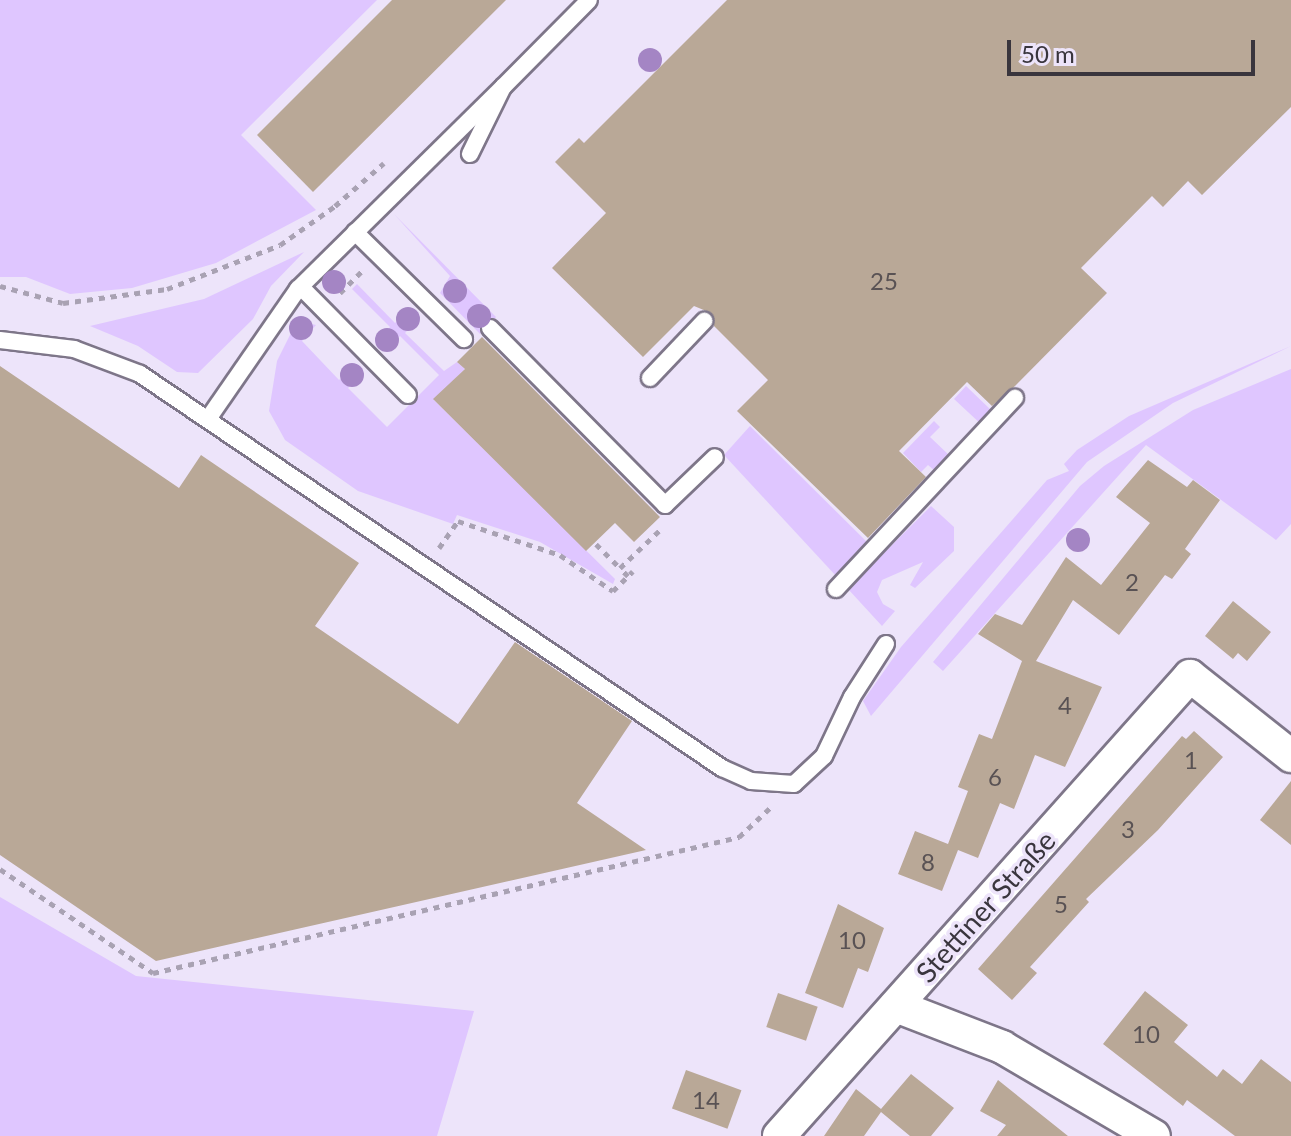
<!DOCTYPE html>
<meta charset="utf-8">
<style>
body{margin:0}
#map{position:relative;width:1291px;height:1136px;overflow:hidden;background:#ede4fa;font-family:Lato,sans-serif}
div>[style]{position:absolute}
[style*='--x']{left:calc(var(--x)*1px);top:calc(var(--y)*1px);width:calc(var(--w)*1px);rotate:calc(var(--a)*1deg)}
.green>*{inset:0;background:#dfc6ff}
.building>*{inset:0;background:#b9a897;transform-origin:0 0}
.path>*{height:5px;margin-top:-2.5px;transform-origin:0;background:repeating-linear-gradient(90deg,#a9a2b3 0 6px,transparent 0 12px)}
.roads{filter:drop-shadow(2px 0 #7e7689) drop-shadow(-2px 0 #7e7689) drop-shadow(0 2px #7e7689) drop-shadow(0 -2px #7e7689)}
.service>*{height:16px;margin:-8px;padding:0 8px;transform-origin:8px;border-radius:8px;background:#fff}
.minor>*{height:32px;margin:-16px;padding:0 16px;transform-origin:16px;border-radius:16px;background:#fff}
.trees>*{width:24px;height:24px;margin:-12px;border-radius:50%;background:#a485c4}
span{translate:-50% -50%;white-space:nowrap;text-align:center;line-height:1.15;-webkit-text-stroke:7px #ede4fa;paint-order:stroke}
.number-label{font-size:24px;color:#595254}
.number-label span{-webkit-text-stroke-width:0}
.street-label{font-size:28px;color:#39353d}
.scale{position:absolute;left:1007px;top:40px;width:248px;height:36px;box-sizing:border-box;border:4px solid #39353d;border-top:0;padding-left:10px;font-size:24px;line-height:28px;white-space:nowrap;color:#39353d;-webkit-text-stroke:6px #ede4fa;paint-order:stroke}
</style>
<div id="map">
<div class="green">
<div style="clip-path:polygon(0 0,377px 0,241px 135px,316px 210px,216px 263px,132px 288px,70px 294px,26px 277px,0 277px)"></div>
<div style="clip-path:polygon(394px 214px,496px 317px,480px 334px,440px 293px,450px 276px)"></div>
<div style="clip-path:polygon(304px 252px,271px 286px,253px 319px,198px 373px,177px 372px,138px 346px,90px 326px,204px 299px)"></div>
<div style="clip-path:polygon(357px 284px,395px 323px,411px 308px,420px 317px,405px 333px,444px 371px,457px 362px,465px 369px,434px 400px,615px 579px,613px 584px,540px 542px,457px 515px,453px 524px,358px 491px,285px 440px,269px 411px,277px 361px,297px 321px,316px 325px,302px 341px,339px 380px,355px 365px,363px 373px,348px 388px,387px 427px,439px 375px,400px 336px,384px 351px,376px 343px,390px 327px,352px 289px)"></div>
<div style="clip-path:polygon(1291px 346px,1173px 403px,1087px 462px,871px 716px,863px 701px,901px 647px,1047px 480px,1069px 471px,1064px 464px,1077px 450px,1129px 416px)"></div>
<div style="clip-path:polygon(1291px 369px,1291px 524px,1276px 540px,1146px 445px,943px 671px,933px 662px,1080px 486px,1104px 466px,1193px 410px)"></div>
<div style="clip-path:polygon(966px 386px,991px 410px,1000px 408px,983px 426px,954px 399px)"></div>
<div style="clip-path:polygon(934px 421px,940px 427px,930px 437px,950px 456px,935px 471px,928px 465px,921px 472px,903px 453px)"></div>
<div style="clip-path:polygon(750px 426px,871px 546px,837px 577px,724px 455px)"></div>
<div style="clip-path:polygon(931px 506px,954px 527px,954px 551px,915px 588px,910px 585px,923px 562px,882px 580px,877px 592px,883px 604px,895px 611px,882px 626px,848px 589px)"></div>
<div style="clip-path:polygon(0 897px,136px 976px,474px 1011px,437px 1136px,0 1136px)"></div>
</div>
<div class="building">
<div style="clip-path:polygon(392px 0,506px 0,313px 192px,257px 135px)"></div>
<div style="clip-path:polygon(727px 0,1291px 0,1291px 107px,1202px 195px,1188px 181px,1163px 207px,1152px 196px,1081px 268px,1107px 293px,1014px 387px,992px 406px,967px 382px,899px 451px,926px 477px,868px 538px,737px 411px,768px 380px,714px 326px,711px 313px,694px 306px,643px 357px,552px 268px,606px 213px,555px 162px,579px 138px,584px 143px)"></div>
<div style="clip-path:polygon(482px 337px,660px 517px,634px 542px,615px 523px,586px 551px,433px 399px,465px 369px,457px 362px)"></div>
<div style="clip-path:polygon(0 366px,179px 488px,201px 455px,359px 563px,315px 626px,458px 724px,515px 642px,632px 721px,577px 803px,646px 850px,156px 961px,0 855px)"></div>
<div style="clip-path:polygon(1148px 460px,1187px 487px,1193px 480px,1220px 500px,1185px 549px,1191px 554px,1172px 579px,1165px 575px,1119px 635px,1073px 600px,1036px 661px,1102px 687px,1065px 767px,1035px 755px,1014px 809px,1000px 803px,978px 858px,958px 850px,942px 891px,898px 874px,915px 831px,948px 844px,968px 791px,958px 787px,979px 734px,992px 739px,1022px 661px,978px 634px,995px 614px,1022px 625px,1066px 557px,1101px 585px,1150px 523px,1116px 497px)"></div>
<div style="clip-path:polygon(1233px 601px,1271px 632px,1247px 661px,1238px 653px,1233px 659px,1205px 636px)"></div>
<div style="clip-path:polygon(1194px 731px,1223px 757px,1158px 830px,1086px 899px,1089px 902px,1030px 967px,1037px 973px,1012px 1000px,978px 969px,1182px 736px,1186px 739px)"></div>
<div style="clip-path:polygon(1291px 781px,1291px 845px,1260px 820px)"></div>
<div style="clip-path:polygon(838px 904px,884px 928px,868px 972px,858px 968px,843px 1008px,805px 993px)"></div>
<div style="clip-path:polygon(1145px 991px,1188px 1025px,1174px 1042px,1217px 1077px,1223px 1069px,1242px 1084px,1261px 1059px,1291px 1082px,1291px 1136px,1235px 1136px,1187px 1100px,1183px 1106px,1103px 1044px)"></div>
<div style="left:778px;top:993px;width:42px;height:36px;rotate:19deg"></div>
<div style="left:686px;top:1070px;width:59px;height:41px;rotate:20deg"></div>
<div style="clip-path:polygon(911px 1074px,954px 1108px,931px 1136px,910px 1136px,881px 1112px,864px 1136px,824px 1136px,856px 1089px,881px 1109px)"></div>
<div style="clip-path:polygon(998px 1080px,1068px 1136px,997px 1136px,1006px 1125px,980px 1111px)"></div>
</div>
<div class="path">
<div style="--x:0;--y:286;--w:65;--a:15.1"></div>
<div style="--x:63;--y:303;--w:105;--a:-7.7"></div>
<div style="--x:167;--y:289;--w:121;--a:-21.3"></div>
<div style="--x:280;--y:245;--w:67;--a:-35.3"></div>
<div style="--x:335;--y:206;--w:65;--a:-41.3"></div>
<div style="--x:340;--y:293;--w:30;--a:-45"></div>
<div style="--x:596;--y:544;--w:34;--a:45"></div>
<div style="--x:439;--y:548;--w:33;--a:-55"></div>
<div style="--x:458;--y:521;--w:108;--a:18.4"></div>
<div style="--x:560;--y:555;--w:64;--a:34.2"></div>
<div style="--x:613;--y:591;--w:28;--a:-45"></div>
<div style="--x:628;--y:576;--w:11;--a:-135"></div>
<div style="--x:620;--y:568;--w:58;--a:-43.6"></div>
<div style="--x:0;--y:869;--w:185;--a:34.2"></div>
<div style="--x:153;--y:973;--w:602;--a:-13.07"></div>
<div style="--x:739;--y:837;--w:44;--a:-43.2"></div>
</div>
<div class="roads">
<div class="service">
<div style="--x:470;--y:154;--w:75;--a:-63.8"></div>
<div style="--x:503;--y:87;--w:122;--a:-45.3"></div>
<div style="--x:355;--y:232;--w:153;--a:44.5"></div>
<div style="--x:301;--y:287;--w:152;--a:45.3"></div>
<div style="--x:490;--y:328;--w:249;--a:45.3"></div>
<div style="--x:665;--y:505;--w:69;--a:-43.8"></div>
<div style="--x:0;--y:340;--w:75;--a:6.9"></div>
<div style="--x:74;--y:349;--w:71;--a:20.7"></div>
<div style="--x:140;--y:374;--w:703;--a:34.1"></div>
<div style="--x:722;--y:768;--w:32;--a:24"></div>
<div style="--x:751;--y:781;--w:43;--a:4"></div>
<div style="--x:794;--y:784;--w:41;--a:-43"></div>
<div style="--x:824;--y:756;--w:65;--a:-64.6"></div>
<div style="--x:852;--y:697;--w:63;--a:-57.3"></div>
<div style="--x:650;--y:378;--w:79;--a:-46.5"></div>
<div style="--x:210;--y:416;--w:155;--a:-55.3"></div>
<div style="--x:298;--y:289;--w:288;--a:-44.6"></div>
<div style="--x:836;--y:589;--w:262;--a:-46.9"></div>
</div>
<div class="minor">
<div style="--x:896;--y:1006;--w:114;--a:21.1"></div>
<div style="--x:1002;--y:1047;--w:176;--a:30.4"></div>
<div style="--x:779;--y:1136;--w:617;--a:-48.22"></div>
<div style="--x:1190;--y:676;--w:129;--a:38.4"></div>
</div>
</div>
<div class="trees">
<div style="left:650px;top:60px"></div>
<div style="left:334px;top:282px"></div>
<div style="left:455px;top:291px"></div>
<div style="left:479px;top:316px"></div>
<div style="left:408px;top:319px"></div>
<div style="left:301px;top:328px"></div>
<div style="left:387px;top:340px"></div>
<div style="left:352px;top:375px"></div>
<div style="left:1078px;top:540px"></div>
</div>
<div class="number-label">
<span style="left:884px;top:281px">25</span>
<span style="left:1132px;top:582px">2</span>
<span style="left:1065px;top:705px">4</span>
<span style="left:1191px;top:760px">1</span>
<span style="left:995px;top:777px">6</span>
<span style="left:1128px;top:829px">3</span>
<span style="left:928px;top:862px">8</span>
<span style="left:1061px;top:904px">5</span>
<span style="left:852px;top:940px">10</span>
<span style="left:1146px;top:1034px">10</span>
<span style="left:706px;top:1100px">14</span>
</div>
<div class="street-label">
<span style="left:985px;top:906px;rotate:-48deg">Stettiner Straße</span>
</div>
<div class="scale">50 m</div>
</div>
